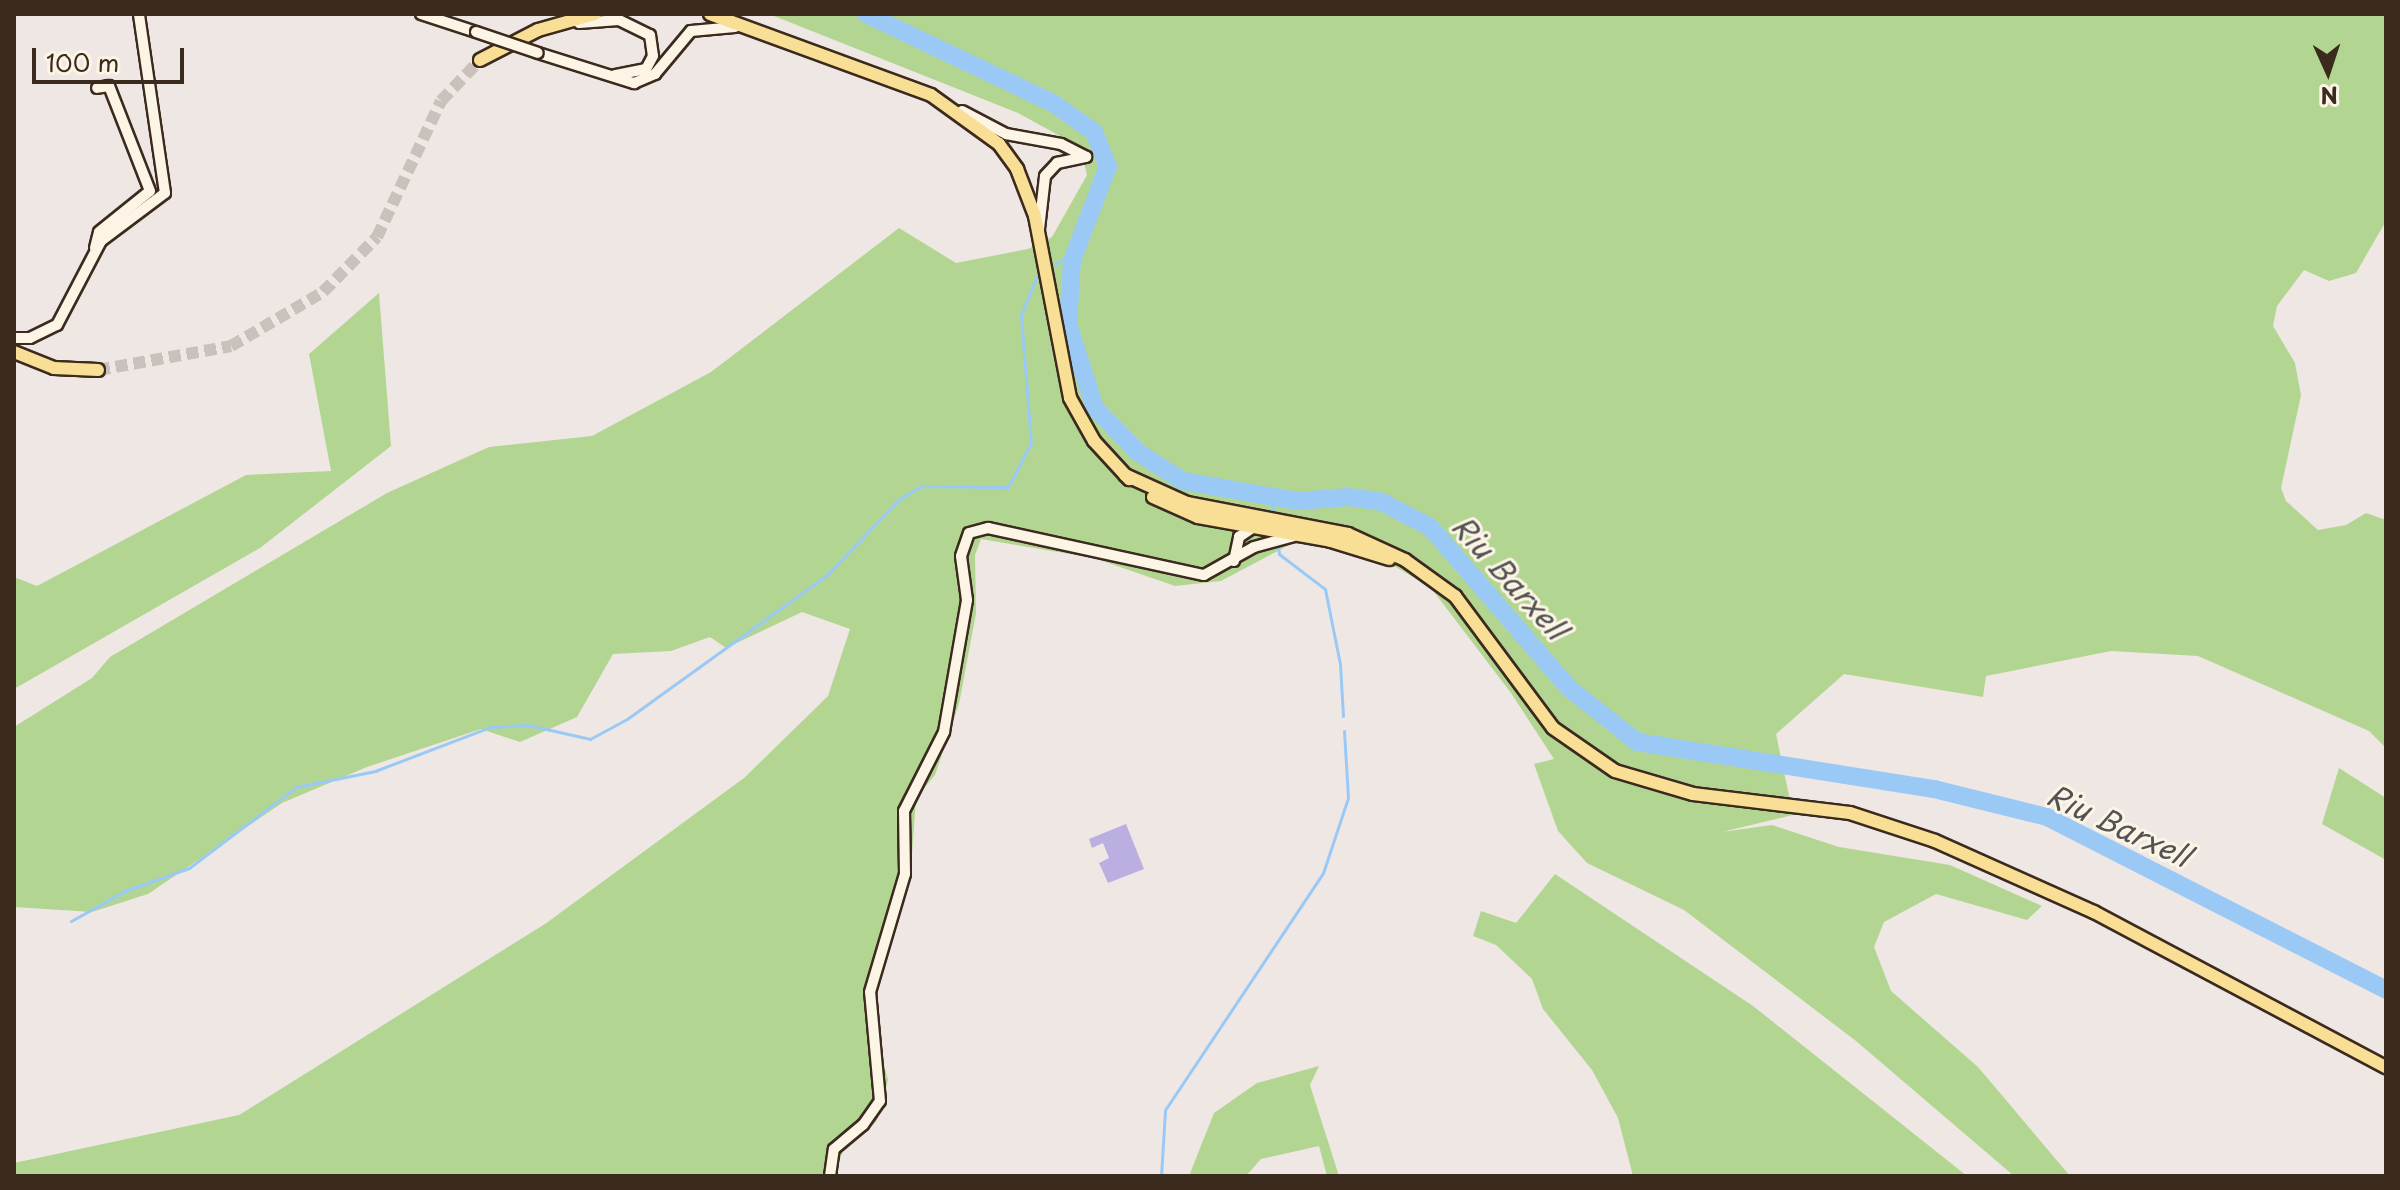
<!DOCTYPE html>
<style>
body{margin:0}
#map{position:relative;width:2400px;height:1190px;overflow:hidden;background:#efe7e4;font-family:"Playpen Sans",sans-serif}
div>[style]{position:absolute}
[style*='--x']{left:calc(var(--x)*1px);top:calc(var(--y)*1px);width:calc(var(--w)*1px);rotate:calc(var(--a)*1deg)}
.green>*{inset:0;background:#b2d691}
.stream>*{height:3px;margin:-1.5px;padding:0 1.5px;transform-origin:1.5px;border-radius:1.5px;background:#9bc9f6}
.river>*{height:18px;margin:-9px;padding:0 9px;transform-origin:9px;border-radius:9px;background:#9bc9f6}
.building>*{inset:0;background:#baafe0}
.major-tunnel>*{height:12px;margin-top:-6px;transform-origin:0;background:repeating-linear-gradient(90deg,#cbc1bc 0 12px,transparent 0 18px)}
.roads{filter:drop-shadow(2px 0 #3b2a1e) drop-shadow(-2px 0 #3b2a1e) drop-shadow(0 2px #3b2a1e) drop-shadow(0 -2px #3b2a1e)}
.minor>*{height:10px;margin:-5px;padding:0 5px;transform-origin:5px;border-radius:5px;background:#fcf5e5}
.major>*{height:12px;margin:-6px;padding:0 6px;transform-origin:6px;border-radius:6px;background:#f9df96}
.bridges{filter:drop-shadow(2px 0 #3b2a1e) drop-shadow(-2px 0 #3b2a1e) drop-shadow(0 2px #3b2a1e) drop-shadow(0 -2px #3b2a1e)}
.minor-bridge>*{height:10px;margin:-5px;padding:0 5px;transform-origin:5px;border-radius:5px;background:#fcf5e5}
span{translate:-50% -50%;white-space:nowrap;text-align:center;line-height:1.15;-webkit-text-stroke:6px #fcf5e5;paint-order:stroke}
.water-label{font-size:30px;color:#535254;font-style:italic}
.frame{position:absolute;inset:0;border:16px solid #3b2a1e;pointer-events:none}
.north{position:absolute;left:2288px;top:32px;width:80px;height:80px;-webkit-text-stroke:6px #fcf5e5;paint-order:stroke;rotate:177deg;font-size:22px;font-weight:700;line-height:32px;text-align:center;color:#3b2a1e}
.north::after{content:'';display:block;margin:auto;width:28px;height:36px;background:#3b2a1e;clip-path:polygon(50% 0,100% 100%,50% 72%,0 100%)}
.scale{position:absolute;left:32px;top:48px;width:152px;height:36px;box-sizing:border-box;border:4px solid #3b2a1e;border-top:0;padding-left:10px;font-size:24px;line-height:28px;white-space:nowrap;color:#3b2a1e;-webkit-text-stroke:6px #fcf5e5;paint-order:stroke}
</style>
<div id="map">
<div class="green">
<div style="clip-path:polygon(769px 14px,2386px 14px,2386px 221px,2356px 273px,2329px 281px,2304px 270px,2277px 306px,2273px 326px,2295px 363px,2301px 395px,2281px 488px,2286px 501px,2318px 530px,2346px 525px,2366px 513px,2386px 520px,2386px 748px,2369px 731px,2198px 656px,2111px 651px,1986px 676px,1983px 697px,1844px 674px,1776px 734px,1793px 815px,1722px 832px,1772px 825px,1839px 847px,1950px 865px,2042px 906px,2027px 920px,1936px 894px,1884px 922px,1874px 947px,1891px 991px,1978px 1067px,2070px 1176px,2014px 1176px,1856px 1041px,1684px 910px,1587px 863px,1558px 831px,1534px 764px,1554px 759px,1511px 693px,1431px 588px,1381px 558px,1323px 543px,1291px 544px,1221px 581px,1175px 586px,1094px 558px,981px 539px,975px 555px,976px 613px,959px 704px,935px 775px,916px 798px,911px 869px,879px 983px,873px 1022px,888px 1080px,882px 1106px,876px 1122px,844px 1149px,833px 1176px,14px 1176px,14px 1163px,239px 1115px,545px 924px,744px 778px,828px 696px,850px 629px,802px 612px,726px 648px,710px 637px,671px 651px,613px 654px,577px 717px,520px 742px,481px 729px,367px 767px,282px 803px,148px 894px,92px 912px,14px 907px,14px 727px,92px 678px,110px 657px,387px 493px,489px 447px,592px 436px,711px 372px,899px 228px,956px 263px,1028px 249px,1052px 237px,1087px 175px,1080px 147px,1018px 113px)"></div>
<div style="clip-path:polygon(379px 293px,391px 446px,260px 548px,14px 689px,14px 577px,37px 586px,246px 475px,331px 471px,309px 354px)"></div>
<div style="clip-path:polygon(2339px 768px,2386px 798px,2386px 860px,2322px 824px)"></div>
<div style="clip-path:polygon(1555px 874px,1753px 1006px,1967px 1176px,1633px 1176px,1618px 1118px,1592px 1070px,1543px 1009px,1532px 979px,1496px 945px,1473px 936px,1481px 911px,1516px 923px)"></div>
<div style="clip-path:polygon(1319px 1066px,1310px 1085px,1339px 1176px,1327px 1176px,1319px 1146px,1261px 1159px,1246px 1176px,1189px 1176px,1214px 1113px,1257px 1083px)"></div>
</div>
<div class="stream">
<div style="--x:1053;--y:265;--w:25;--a:-29"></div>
<div style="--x:1271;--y:498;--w:18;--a:81"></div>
<div style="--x:1278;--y:545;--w:9;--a:84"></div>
<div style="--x:1279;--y:554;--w:58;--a:37.3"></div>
<div style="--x:1325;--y:589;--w:76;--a:78.7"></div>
<div style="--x:1340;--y:664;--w:52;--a:86.7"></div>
<div style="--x:71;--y:921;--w:62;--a:-29.1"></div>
<div style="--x:125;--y:891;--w:68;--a:-19.8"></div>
<div style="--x:189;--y:868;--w:134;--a:-37.1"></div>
<div style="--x:296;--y:787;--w:81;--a:-11.4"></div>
<div style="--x:375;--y:771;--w:123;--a:-20.9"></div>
<div style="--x:490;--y:727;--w:38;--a:-3"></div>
<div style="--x:528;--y:725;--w:64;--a:12.7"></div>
<div style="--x:590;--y:739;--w:42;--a:-28.4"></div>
<div style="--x:627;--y:719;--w:248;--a:-35.8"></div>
<div style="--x:828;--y:574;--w:102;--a:-46.6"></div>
<div style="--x:898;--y:500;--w:27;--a:-31"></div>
<div style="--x:921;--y:486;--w:87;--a:0.7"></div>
<div style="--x:1008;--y:487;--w:50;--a:-62.4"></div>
<div style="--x:1031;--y:443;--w:128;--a:-94.5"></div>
<div style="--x:1021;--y:315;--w:42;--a:-67.7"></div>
<div style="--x:1161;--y:1176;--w:66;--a:-86.5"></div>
<div style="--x:1165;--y:1110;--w:285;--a:-56.3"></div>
<div style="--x:1323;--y:873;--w:79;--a:-71.6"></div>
<div style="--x:1348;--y:798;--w:67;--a:-93.4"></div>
</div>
<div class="river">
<div style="--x:866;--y:14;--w:207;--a:25.5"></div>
<div style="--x:1053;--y:103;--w:50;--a:35.3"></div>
<div style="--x:1094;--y:132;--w:37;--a:68"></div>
<div style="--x:1108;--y:166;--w:102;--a:110.8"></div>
<div style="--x:1072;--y:261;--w:63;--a:93.6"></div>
<div style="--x:1068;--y:324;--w:88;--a:72.2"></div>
<div style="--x:1095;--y:408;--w:63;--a:45.6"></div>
<div style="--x:1139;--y:453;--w:52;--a:32.5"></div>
<div style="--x:1183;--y:481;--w:117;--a:9.9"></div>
<div style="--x:1298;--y:501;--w:50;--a:-4.6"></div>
<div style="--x:1348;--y:497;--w:34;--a:8"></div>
<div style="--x:1382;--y:502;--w:54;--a:27.5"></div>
<div style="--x:1430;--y:527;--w:214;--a:49.2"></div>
<div style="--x:1570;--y:689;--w:85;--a:38.3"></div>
<div style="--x:1637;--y:742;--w:301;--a:9"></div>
<div style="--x:1934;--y:789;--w:116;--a:13.9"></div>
<div style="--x:2047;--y:817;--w:381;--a:27"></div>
</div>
<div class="building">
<div style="clip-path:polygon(1126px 824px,1144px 869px,1108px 883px,1099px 863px,1109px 858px,1103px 843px,1092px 848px,1089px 839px)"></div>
</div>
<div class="major-tunnel">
<div style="--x:98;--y:370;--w:135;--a:-10.2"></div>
<div style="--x:231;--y:346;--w:107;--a:-30.4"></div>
<div style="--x:323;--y:292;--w:77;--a:-45.5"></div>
<div style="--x:377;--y:237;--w:150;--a:-64.8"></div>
<div style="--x:441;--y:101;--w:57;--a:-46.4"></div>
</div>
<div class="roads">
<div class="minor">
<div style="--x:421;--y:14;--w:58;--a:18.1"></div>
<div style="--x:579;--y:23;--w:40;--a:-4.3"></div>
<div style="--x:619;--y:20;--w:34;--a:26"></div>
<div style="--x:650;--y:35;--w:21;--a:82"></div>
<div style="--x:653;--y:56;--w:15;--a:118"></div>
<div style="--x:646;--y:69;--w:32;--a:169"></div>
<div style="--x:538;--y:53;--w:101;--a:17.4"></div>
<div style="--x:634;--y:83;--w:23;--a:-23"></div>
<div style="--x:655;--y:74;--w:56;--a:-50.1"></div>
<div style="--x:691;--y:31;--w:44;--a:-5.2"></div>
<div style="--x:962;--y:111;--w:50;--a:27.6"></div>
<div style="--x:1006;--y:134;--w:56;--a:10.3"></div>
<div style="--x:1061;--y:144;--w:28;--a:27"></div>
<div style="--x:1039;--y:229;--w:53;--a:-83.5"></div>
<div style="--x:1045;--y:176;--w:18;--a:-47"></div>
<div style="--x:1057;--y:163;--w:30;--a:-12"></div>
<div style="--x:95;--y:248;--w:16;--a:-76"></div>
<div style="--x:99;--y:232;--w:65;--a:-38.8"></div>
<div style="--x:150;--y:191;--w:113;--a:-111.3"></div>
<div style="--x:109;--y:86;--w:12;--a:171"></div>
<div style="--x:14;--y:338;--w:16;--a:0"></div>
<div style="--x:30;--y:338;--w:30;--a:-26"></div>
<div style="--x:57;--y:325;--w:95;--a:-62.4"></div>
<div style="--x:101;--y:241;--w:80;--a:-36.9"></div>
<div style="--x:165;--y:193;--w:181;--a:-98.3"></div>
<div style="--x:1234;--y:561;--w:25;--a:-78"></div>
<div style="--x:1239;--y:537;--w:22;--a:-34"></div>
<div style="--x:830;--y:1176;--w:27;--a:-82"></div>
<div style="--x:834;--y:1149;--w:38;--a:-40"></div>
<div style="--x:863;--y:1125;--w:29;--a:-55"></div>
<div style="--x:880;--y:1101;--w:109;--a:-95.2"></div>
<div style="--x:870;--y:992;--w:123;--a:-73.5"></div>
<div style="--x:905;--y:874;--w:63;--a:-90.9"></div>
<div style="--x:904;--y:811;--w:89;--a:-63.1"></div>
<div style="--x:944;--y:732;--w:134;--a:-80.1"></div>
<div style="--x:967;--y:600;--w:44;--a:-97.8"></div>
<div style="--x:961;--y:556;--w:24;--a:-71"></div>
<div style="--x:969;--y:533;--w:20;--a:-15"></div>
<div style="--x:988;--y:528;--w:221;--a:12.3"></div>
<div style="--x:1204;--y:575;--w:57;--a:-29.2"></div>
<div style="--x:1254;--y:547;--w:41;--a:-15.4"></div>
</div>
<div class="major">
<div style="--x:710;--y:14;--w:235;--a:20.1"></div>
<div style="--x:931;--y:95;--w:84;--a:35.8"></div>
<div style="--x:999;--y:144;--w:31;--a:54"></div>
<div style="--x:1017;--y:169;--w:50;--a:69"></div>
<div style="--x:1035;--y:216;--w:185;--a:79.1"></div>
<div style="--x:1070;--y:398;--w:49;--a:60.8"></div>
<div style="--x:1094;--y:441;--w:52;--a:47.4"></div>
<div style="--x:480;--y:60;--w:65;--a:-27.3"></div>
<div style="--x:538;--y:30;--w:59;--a:-15.7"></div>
<div style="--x:14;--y:352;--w:43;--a:21.8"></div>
<div style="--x:54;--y:368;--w:44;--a:2.6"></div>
<div style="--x:1125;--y:475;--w:68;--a:24.3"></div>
<div style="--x:1187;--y:503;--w:164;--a:10.9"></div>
<div style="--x:1348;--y:534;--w:63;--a:24.5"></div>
<div style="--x:1405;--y:560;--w:62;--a:35.8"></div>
<div style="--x:1455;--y:596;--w:164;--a:53.4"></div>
<div style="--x:1553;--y:728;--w:75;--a:34.7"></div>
<div style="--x:1615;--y:771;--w:81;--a:16.4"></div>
<div style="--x:1693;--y:794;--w:158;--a:6.9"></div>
<div style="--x:1850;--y:813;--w:89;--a:18.2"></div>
<div style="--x:1935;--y:841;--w:174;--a:24.1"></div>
<div style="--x:2094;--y:912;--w:331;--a:28"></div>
<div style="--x:1153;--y:497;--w:49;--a:24"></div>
<div style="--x:1198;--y:517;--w:135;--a:10.2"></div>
<div style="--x:1331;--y:541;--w:61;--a:17.2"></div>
</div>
</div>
<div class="bridges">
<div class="minor-bridge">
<div style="--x:476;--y:32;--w:65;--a:18.7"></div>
</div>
</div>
<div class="water-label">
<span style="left:1510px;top:577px;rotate:48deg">Riu Barxell</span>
<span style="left:2119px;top:825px;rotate:25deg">Riu Barxell</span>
</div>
<div class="frame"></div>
<div class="north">N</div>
<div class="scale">100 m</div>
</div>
